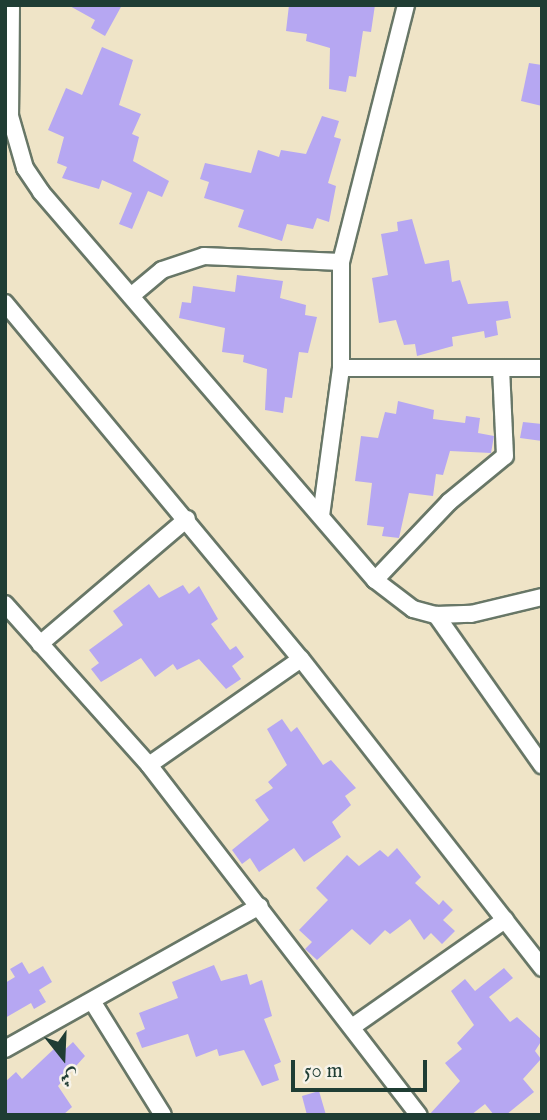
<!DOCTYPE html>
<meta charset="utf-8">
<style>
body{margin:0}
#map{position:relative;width:547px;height:1120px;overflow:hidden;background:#efe4c7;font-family:"IM FELL English",Amiri,serif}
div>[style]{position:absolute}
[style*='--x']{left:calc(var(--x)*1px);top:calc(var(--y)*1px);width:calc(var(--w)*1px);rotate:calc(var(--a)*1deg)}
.building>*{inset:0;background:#b6a7f2}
.roads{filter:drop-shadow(2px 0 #687767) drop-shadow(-2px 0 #687767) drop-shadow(0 2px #687767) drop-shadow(0 -2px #687767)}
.minor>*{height:16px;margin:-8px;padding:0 8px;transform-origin:8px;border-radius:8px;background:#fff}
span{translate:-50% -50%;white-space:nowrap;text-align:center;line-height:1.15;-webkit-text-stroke:6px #f7f3e8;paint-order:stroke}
.frame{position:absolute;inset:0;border:7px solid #1f3d34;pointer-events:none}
.north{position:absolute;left:28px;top:1022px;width:70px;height:70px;-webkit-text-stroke:5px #f7f3e8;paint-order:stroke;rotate:162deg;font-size:19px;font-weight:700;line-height:28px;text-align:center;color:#1f3d34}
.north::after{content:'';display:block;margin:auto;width:24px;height:32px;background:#1f3d34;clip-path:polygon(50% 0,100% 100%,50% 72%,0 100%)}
.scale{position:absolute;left:291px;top:1060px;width:136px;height:32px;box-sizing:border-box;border:4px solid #1f3d34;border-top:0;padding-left:9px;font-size:21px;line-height:24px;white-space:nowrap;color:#1f3d34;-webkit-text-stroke:5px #f7f3e8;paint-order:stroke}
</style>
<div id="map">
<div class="building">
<div style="clip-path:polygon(68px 5px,122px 5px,105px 36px,91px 28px,95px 20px)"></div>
<div style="clip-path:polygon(289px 5px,375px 5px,371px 32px,363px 31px,356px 77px,349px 76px,346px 92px,329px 89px,330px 48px,306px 41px,307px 34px,286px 31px)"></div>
<div style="clip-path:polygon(102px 47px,133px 60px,119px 105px,141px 114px,132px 134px,139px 137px,133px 161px,169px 181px,162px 197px,148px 191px,132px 229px,119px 224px,132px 193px,102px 180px,99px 189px,62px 178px,67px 167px,57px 163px,64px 137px,48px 130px,66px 88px,82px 95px)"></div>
<div style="clip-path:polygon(529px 63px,542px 65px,542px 106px,521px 101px)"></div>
<div style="clip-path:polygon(322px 116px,339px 121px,334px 137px,341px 139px,328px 183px,336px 186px,329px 222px,317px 218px,313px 229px,287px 224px,282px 241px,238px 227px,244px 210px,204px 198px,209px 182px,200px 179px,205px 163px,251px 173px,258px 150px,279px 157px,281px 150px,306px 154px)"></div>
<div style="clip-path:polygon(412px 219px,425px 264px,449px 260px,452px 282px,460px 280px,468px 304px,508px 301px,511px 318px,496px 321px,498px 335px,485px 338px,484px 331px,452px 337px,453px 346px,417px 356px,415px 344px,404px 345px,396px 320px,379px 323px,372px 278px,388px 275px,381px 234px,398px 231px,397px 222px)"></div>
<div style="clip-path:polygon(237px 275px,283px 281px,280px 298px,306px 305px,305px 315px,317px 317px,308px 353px,299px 352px,292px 398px,285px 397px,283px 413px,265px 410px,267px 369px,243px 362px,244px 355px,222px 352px,225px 328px,179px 318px,182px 302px,191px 303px,193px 286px,235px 292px)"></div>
<div style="clip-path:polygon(398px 401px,434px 410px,433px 419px,465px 423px,466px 416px,480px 418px,478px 433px,494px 436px,491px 453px,450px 451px,443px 475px,436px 474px,433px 496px,409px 493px,399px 538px,382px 536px,384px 527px,367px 525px,372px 483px,355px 481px,361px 436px,378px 438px,385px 412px,396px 414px)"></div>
<div style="clip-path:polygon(523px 422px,542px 424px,542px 441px,520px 438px)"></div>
<div style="clip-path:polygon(149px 584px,159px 598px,183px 585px,189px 594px,199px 586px,218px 619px,211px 624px,230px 650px,236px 646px,244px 657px,232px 666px,241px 679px,226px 689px,199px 659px,177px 670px,173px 664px,155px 677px,141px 658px,101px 682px,91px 669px,99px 663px,89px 650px,123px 625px,113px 611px)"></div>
<div style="clip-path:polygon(282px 719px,291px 732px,297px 727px,323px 765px,331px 760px,356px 788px,345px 796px,351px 805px,332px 822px,341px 837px,304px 862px,294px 848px,259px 872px,250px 858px,242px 864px,232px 850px,269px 820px,255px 800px,273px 788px,268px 782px,287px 765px,267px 729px)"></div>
<div style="clip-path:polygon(397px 848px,421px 877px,415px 883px,439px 905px,443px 900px,453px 910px,443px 920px,455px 931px,442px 944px,431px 933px,424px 940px,410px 919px,390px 934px,385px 930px,370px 945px,352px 929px,317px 960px,305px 949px,312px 942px,299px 930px,328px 900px,316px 888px,347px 855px,359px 866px,380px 850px,388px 857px)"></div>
<div style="clip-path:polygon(22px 962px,29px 974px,43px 966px,52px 982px,39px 990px,46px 1002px,34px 1009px,31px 1003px,5px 1018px,5px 983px,15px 977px,10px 969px)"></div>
<div style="clip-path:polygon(214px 965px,221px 981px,247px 974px,250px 985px,262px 980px,272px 1016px,264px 1019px,281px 1062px,274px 1065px,279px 1080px,262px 1086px,244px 1050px,219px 1056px,217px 1049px,196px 1057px,188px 1034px,142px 1048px,136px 1033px,145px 1029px,139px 1013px,178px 998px,172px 982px)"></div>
<div style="clip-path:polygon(504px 968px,513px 978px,489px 997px,510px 1022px,517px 1017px,542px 1040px,535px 1051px,541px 1059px,523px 1079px,534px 1092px,506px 1115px,494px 1115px,485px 1104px,471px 1115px,429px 1115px,460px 1081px,445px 1063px,462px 1049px,457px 1043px,474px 1025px,451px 991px,465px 979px,475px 991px)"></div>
<div style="clip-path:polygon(73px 1042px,85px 1056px,58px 1086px,72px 1107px,63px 1115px,5px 1115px,5px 1082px,16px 1072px,22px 1079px,56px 1047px,61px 1053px)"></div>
<div style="clip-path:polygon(319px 1091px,326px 1115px,307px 1115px,302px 1096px)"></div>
</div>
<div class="roads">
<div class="minor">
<div style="--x:11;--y:5;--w:111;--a:90.5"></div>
<div style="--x:10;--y:116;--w:54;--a:73.9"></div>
<div style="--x:25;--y:168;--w:29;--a:56"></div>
<div style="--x:41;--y:192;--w:512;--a:49.28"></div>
<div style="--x:375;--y:580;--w:48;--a:37.3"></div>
<div style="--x:413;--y:609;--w:24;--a:15"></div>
<div style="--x:436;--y:615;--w:35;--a:-2"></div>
<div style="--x:471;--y:614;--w:73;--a:-13.5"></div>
<div style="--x:131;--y:296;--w:40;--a:-40"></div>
<div style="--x:162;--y:270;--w:44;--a:-18.4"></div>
<div style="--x:204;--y:256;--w:137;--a:2.5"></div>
<div style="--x:5;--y:303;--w:463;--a:50.3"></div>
<div style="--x:301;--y:659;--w:392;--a:52"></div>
<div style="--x:341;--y:368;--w:201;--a:0"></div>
<div style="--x:321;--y:516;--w:149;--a:-82.3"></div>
<div style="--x:341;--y:368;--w:106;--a:-90"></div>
<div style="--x:341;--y:262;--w:265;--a:-75.8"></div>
<div style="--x:375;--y:580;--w:108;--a:-46.5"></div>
<div style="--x:449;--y:502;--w:72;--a:-39.4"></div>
<div style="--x:505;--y:456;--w:88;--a:-92.6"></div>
<div style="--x:5;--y:604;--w:216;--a:48.2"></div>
<div style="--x:149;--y:765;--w:442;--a:52.4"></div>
<div style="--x:436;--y:615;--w:184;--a:54.8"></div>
<div style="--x:40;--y:644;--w:193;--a:-40.4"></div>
<div style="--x:149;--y:765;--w:185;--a:-34.9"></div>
<div style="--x:92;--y:1001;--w:134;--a:58.1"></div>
<div style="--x:352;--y:1027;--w:187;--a:-35"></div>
<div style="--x:5;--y:1049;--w:292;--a:-29.3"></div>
</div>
</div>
<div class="frame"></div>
<div class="north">ش</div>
<div class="scale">50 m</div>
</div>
